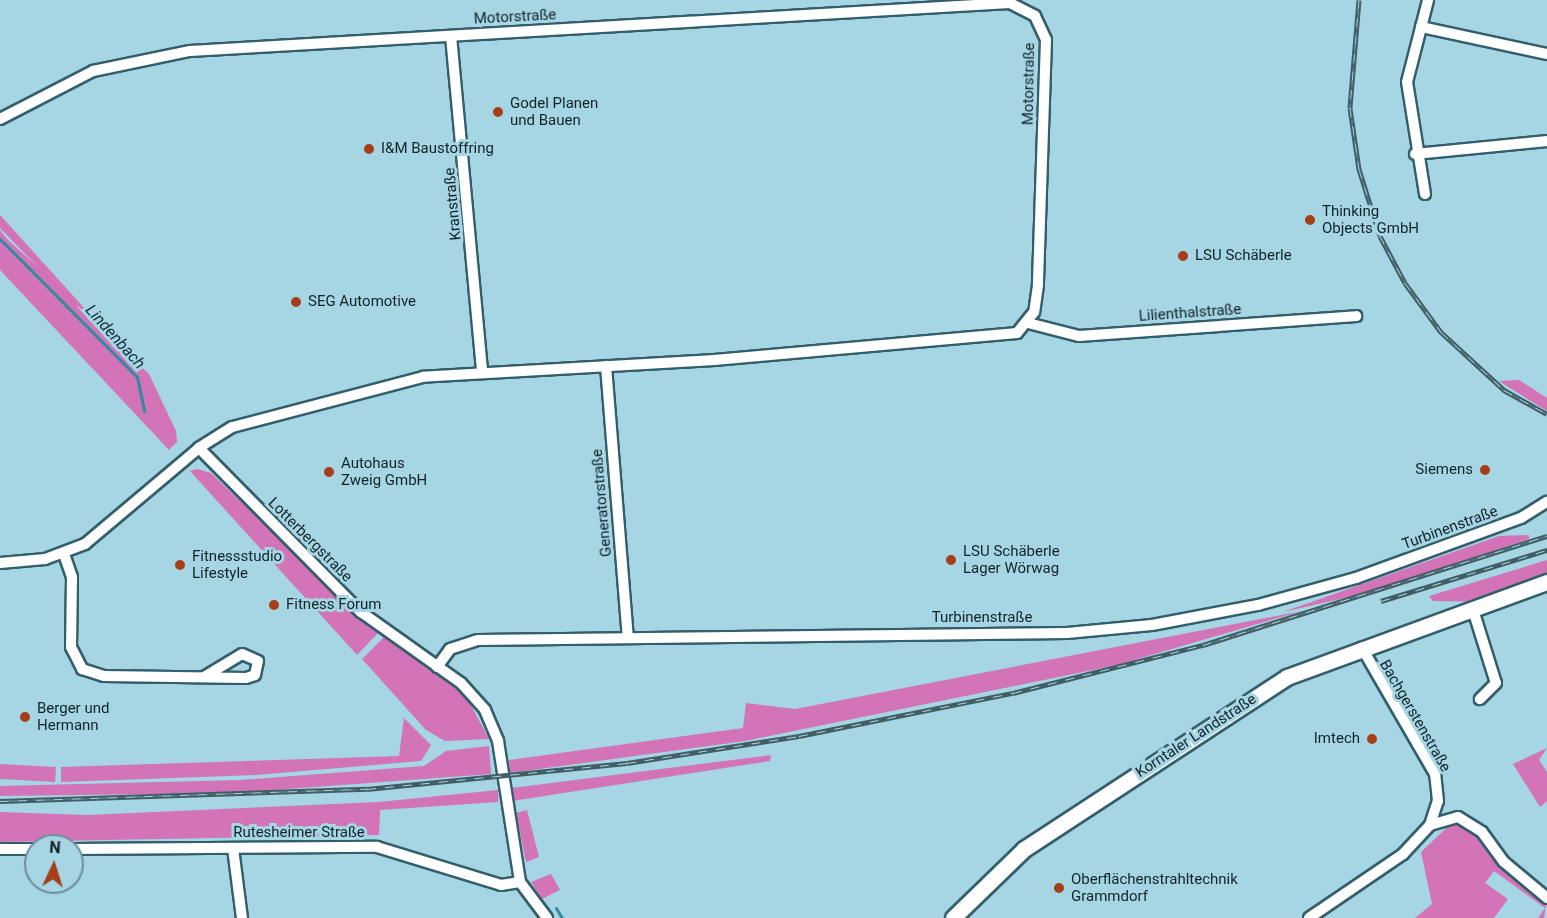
<!DOCTYPE html>
<meta charset="utf-8">
<style>
body{margin:0}
#map{position:relative;width:1547px;height:918px;overflow:hidden;background:#a6d5e3;font-family:Roboto,sans-serif}
div>[style]{position:absolute}
[style*='--x']{left:calc(var(--x)*1px);top:calc(var(--y)*1px);width:calc(var(--w)*1px);rotate:calc(var(--a)*1deg)}
.green>*{inset:0;background:#d274b7;transform-origin:0 0}
.stream>*{height:3px;margin:-1.5px;padding:0 1.5px;transform-origin:1.5px;border-radius:1.5px;background:#328aa1}
.roads{filter:drop-shadow(2px 0 #335e6b) drop-shadow(-2px 0 #335e6b) drop-shadow(0 2px #335e6b) drop-shadow(0 -2px #335e6b)}
.street>*{height:10px;margin:-5px;padding:0 5px;transform-origin:5px;border-radius:5px;background:#fff}
.secondary>*{height:15px;margin:-7.5px;padding:0 7.5px;transform-origin:7.5px;border-radius:7.5px;background:#fff}
.rail>*{height:5px;margin-top:-2.5px;transform-origin:0;background:repeating-linear-gradient(90deg,#a6d5e3 0 9px,#425e65 0 18px);box-sizing:border-box;border-block:2px solid #425e65}
.dots>*{width:16px;height:16px;translate:-50% -50%;box-sizing:border-box;border:3px solid #a6d5e3;border-radius:50%}
span{translate:-50% -50%;white-space:nowrap;text-align:center;line-height:1.15;-webkit-text-stroke:6px #a6d5e3;paint-order:stroke}
.street-label{font-size:15px;color:#122429}
.poi-label{font-size:15px;color:#122429}
.left{translate:0 -50%;text-align:left}
.right{translate:-100% -50%;text-align:right}
.water-label{font-size:16px;color:#132e35;font-style:italic}
.north{position:absolute;left:24px;top:834px;width:60px;height:60px;box-sizing:border-box;background:#a6d5e3;border:2px solid #6b8e99;border-radius:50%;rotate:4deg;font-size:16px;font-weight:700;line-height:24px;text-align:center;color:#122429}
.north::after{content:'';display:block;margin:auto;width:21px;height:27px;background:#a53e19;clip-path:polygon(50% 0,100% 100%,50% 72%,0 100%)}
</style>
<div id="map">
<div class="green">
<div style="clip-path:polygon(0 215px,115px 342px,79px 307px,76px 306px,149px 374px,176px 431px,177px 442px,169px 450px,0 270px,0 230px,8px 240px,37px 266px,0 228px)"></div>
<div style="clip-path:polygon(1519px 380px,1547px 398px,1547px 411px,1499px 381px)"></div>
<div style="clip-path:polygon(197px 469px,211px 473px,378px 633px,357px 655px,190px 471px)"></div>
<div style="clip-path:polygon(1529px 535px,1529px 539px,1380px 590px,1283px 612px,1499px 536px)"></div>
<div style="clip-path:polygon(1547px 560px,1547px 574px,1487px 602px,1433px 601px,1429px 596px)"></div>
<div style="clip-path:polygon(1302px 611px,1117px 665px,745px 741px,510px 773px,509px 760px,743px 728px,746px 703px,795px 709px)"></div>
<div style="clip-path:polygon(387px 634px,466px 696px,489px 739px,445px 741px,426px 730px,362px 659px)"></div>
<div style="clip-path:polygon(404px 718px,431px 745px,421px 761px,256px 775px,61px 782px,61px 767px,399px 756px)"></div>
<div style="clip-path:polygon(489px 746px,491px 774px,234px 793px,0 796px,0 786px,240px 780px,424px 766px,446px 751px)"></div>
<div style="clip-path:polygon(1547px 748px,1539px 760px,1547px 772px,1547px 801px,1540px 807px,1513px 764px)"></div>
<div style="clip-path:polygon(771px 755px,770px 761px,512px 801px,512px 788px)"></div>
<div style="left:0;top:764px;width:56px;height:15px;rotate:3deg"></div>
<div style="clip-path:polygon(498px 790px,498px 802px,380px 810px,379px 835px,0 842px,0 812px,87px 815px,379px 802px)"></div>
<div style="clip-path:polygon(527px 810px,539px 857px,526px 862px,516px 813px)"></div>
<div style="clip-path:polygon(1458px 817px,1547px 898px,1544px 918px,1538px 918px,1545px 908px,1494px 871px,1485px 883px,1508px 899px,1494px 918px,1415px 918px,1432px 904px,1421px 852px)"></div>
<div style="clip-path:polygon(551px 874px,560px 890px,542px 899px,531px 882px)"></div>
</div>
<div class="stream">
<div style="--x:0;--y:239;--w:194;--a:45.2"></div>
<div style="--x:137;--y:377;--w:35;--a:78"></div>
<div style="--x:556;--y:908;--w:12;--a:59"></div>
</div>
<div class="roads">
<div class="street">
<div style="--x:1421;--y:27;--w:129;--a:12.1"></div>
<div style="--x:451;--y:36;--w:336;--a:84.7"></div>
<div style="--x:0;--y:119;--w:105;--a:-27.3"></div>
<div style="--x:93;--y:71;--w:99;--a:-11.7"></div>
<div style="--x:190;--y:51;--w:821;--a:-3.35"></div>
<div style="--x:1010;--y:3;--w:28;--a:27"></div>
<div style="--x:1035;--y:16;--w:26;--a:65"></div>
<div style="--x:1046;--y:40;--w:245;--a:91.9"></div>
<div style="--x:1038;--y:285;--w:27;--a:98"></div>
<div style="--x:1034;--y:312;--w:27;--a:129"></div>
<div style="--x:1017;--y:333;--w:304;--a:174.9"></div>
<div style="--x:714;--y:360;--w:291;--a:176.7"></div>
<div style="--x:423;--y:377;--w:197;--a:165.3"></div>
<div style="--x:232;--y:427;--w:39;--a:148"></div>
<div style="--x:199;--y:448;--w:149;--a:139.9"></div>
<div style="--x:85;--y:544;--w:43;--a:159.4"></div>
<div style="--x:45;--y:559;--w:45;--a:174.9"></div>
<div style="--x:1415;--y:154;--w:133;--a:-5.6"></div>
<div style="--x:1425;--y:194;--w:113;--a:-99.1"></div>
<div style="--x:1407;--y:82;--w:85;--a:-75.6"></div>
<div style="--x:1028;--y:323;--w:53;--a:14.3"></div>
<div style="--x:1079;--y:336;--w:278;--a:-4.1"></div>
<div style="--x:606;--y:366;--w:272;--a:85.4"></div>
<div style="--x:199;--y:448;--w:231;--a:45.4"></div>
<div style="--x:361;--y:612;--w:123;--a:35.4"></div>
<div style="--x:461;--y:683;--w:36;--a:48"></div>
<div style="--x:485;--y:710;--w:34;--a:67"></div>
<div style="--x:498;--y:741;--w:143;--a:81.1"></div>
<div style="--x:520;--y:882;--w:45;--a:53.1"></div>
<div style="--x:64;--y:554;--w:24;--a:71"></div>
<div style="--x:72;--y:577;--w:70;--a:90.8"></div>
<div style="--x:71;--y:647;--w:25;--a:63"></div>
<div style="--x:82;--y:669;--w:23;--a:18"></div>
<div style="--x:104;--y:676;--w:142;--a:0.8"></div>
<div style="--x:246;--y:678;--w:9;--a:-18"></div>
<div style="--x:255;--y:675;--w:14;--a:-78"></div>
<div style="--x:258;--y:661;--w:17;--a:-156"></div>
<div style="--x:242;--y:654;--w:44;--a:148.8"></div>
<div style="--x:1474;--y:613;--w:73;--a:72.6"></div>
<div style="--x:1496;--y:683;--w:23;--a:135"></div>
<div style="--x:437;--y:667;--w:22;--a:-54"></div>
<div style="--x:450;--y:649;--w:29;--a:-18"></div>
<div style="--x:478;--y:640;--w:589;--a:-0.68"></div>
<div style="--x:1067;--y:633;--w:85;--a:-5.4"></div>
<div style="--x:1152;--y:625;--w:108;--a:-10.7"></div>
<div style="--x:1258;--y:605;--w:102;--a:-15.4"></div>
<div style="--x:1356;--y:578;--w:176;--a:-20"></div>
<div style="--x:1521;--y:518;--w:31;--a:-32"></div>
<div style="--x:1430;--y:825;--w:29;--a:-16"></div>
<div style="--x:1458;--y:817;--w:28;--a:32"></div>
<div style="--x:1482;--y:832;--w:37;--a:54"></div>
<div style="--x:1504;--y:862;--w:56;--a:39.9"></div>
<div style="--x:233;--y:848;--w:71;--a:82.7"></div>
<div style="--x:0;--y:849;--w:36;--a:0"></div>
<div style="--x:72;--y:849;--w:305;--a:-0.4"></div>
<div style="--x:377;--y:847;--w:130;--a:17"></div>
<div style="--x:501;--y:885;--w:19;--a:-9"></div>
<div style="--x:1309;--y:918;--w:114;--a:-34.2"></div>
<div style="--x:1403;--y:854;--w:40;--a:-47"></div>
<div style="--x:1430;--y:825;--w:25;--a:-72"></div>
<div style="--x:1438;--y:801;--w:27;--a:-96"></div>
<div style="--x:1435;--y:774;--w:146;--a:-120.1"></div>
</div>
<div class="secondary">
<div style="--x:953;--y:918;--w:99;--a:-44.2"></div>
<div style="--x:1024;--y:849;--w:314;--a:-33.2"></div>
<div style="--x:1287;--y:677;--w:277;--a:-20.1"></div>
</div>
</div>
<div class="rail">
<div style="--x:1359;--y:0;--w:108;--a:94.8"></div>
<div style="--x:1350;--y:108;--w:62;--a:81.6"></div>
<div style="--x:1359;--y:169;--w:70;--a:72.6"></div>
<div style="--x:1380;--y:236;--w:53;--a:62"></div>
<div style="--x:1405;--y:283;--w:61;--a:53.7"></div>
<div style="--x:1441;--y:332;--w:86;--a:42.6"></div>
<div style="--x:1504;--y:390;--w:49;--a:29.2"></div>
<div style="--x:1381;--y:601;--w:174;--a:-17.1"></div>
<div style="--x:0;--y:801;--w:367;--a:-1.9"></div>
<div style="--x:367;--y:789;--w:261;--a:-5.7"></div>
<div style="--x:627;--y:763;--w:174;--a:-8.9"></div>
<div style="--x:799;--y:736;--w:218;--a:-11.4"></div>
<div style="--x:1013;--y:693;--w:196;--a:-14.2"></div>
<div style="--x:1203;--y:645;--w:361;--a:-17.6"></div>
</div>
<div class="dots">
<div style="left:498px;top:112px;background:#a53e19"></div>
<div style="left:369px;top:149px;background:#a53e19"></div>
<div style="left:1310px;top:220px;background:#a53e19"></div>
<div style="left:1183px;top:256px;background:#a53e19"></div>
<div style="left:296px;top:302px;background:#a53e19"></div>
<div style="left:1485px;top:470px;background:#a53e19"></div>
<div style="left:329px;top:472px;background:#a53e19"></div>
<div style="left:951px;top:560px;background:#a53e19"></div>
<div style="left:180px;top:565px;background:#a53e19"></div>
<div style="left:274px;top:605px;background:#a53e19"></div>
<div style="left:25px;top:717px;background:#a53e19"></div>
<div style="left:1372px;top:739px;background:#a53e19"></div>
<div style="left:1059px;top:888px;background:#a53e19"></div>
</div>
<div class="street-label">
<span style="left:515px;top:17px;rotate:-3deg">Motorstraße</span>
<span style="left:1029px;top:84px;rotate:-89deg">Motorstraße</span>
<span style="left:453px;top:204px;rotate:-95deg">Kranstraße</span>
<span style="left:1190px;top:313px;rotate:-4deg">Lilienthalstraße</span>
<span style="left:602px;top:503px;rotate:-95deg">Generatorstraße</span>
<span style="left:1450px;top:528px;rotate:-20deg">Turbinenstraße</span>
<span style="left:310px;top:540px;rotate:45deg">Lotterbergstraße</span>
<span style="left:982px;top:618px">Turbinenstraße</span>
<span style="left:1415px;top:716px;rotate:60deg">Bachgerstenstraße</span>
<span style="left:1196px;top:736px;rotate:-33deg">Korntaler Landstraße</span>
<span style="left:299px;top:833px">Rutesheimer Straße</span>
</div>
<div class="poi-label">
<span class="left" style="left:510px;top:112px">Godel Planen<br>und Bauen</span>
<span class="left" style="left:381px;top:149px">I&amp;M Baustoffring</span>
<span class="left" style="left:1322px;top:220px">Thinking<br>Objects GmbH</span>
<span class="left" style="left:1195px;top:256px">LSU Schäberle</span>
<span class="left" style="left:308px;top:302px">SEG Automotive</span>
<span class="left" style="left:341px;top:472px">Autohaus<br>Zweig GmbH</span>
<span class="right" style="left:1473px;top:470px">Siemens</span>
<span class="left" style="left:963px;top:560px">LSU Schäberle<br>Lager Wörwag</span>
<span class="left" style="left:192px;top:565px">Fitnessstudio<br>Lifestyle</span>
<span class="left" style="left:286px;top:605px">Fitness Forum</span>
<span class="left" style="left:37px;top:717px">Berger und<br>Hermann</span>
<span class="right" style="left:1360px;top:739px">Imtech</span>
<span class="left" style="left:1071px;top:888px">Oberflächenstrahltechnik<br>Grammdorf</span>
</div>
<div class="water-label">
<span style="left:115px;top:337px;rotate:48deg">Lindenbach</span>
</div>
<div class="north">N</div>
</div>
